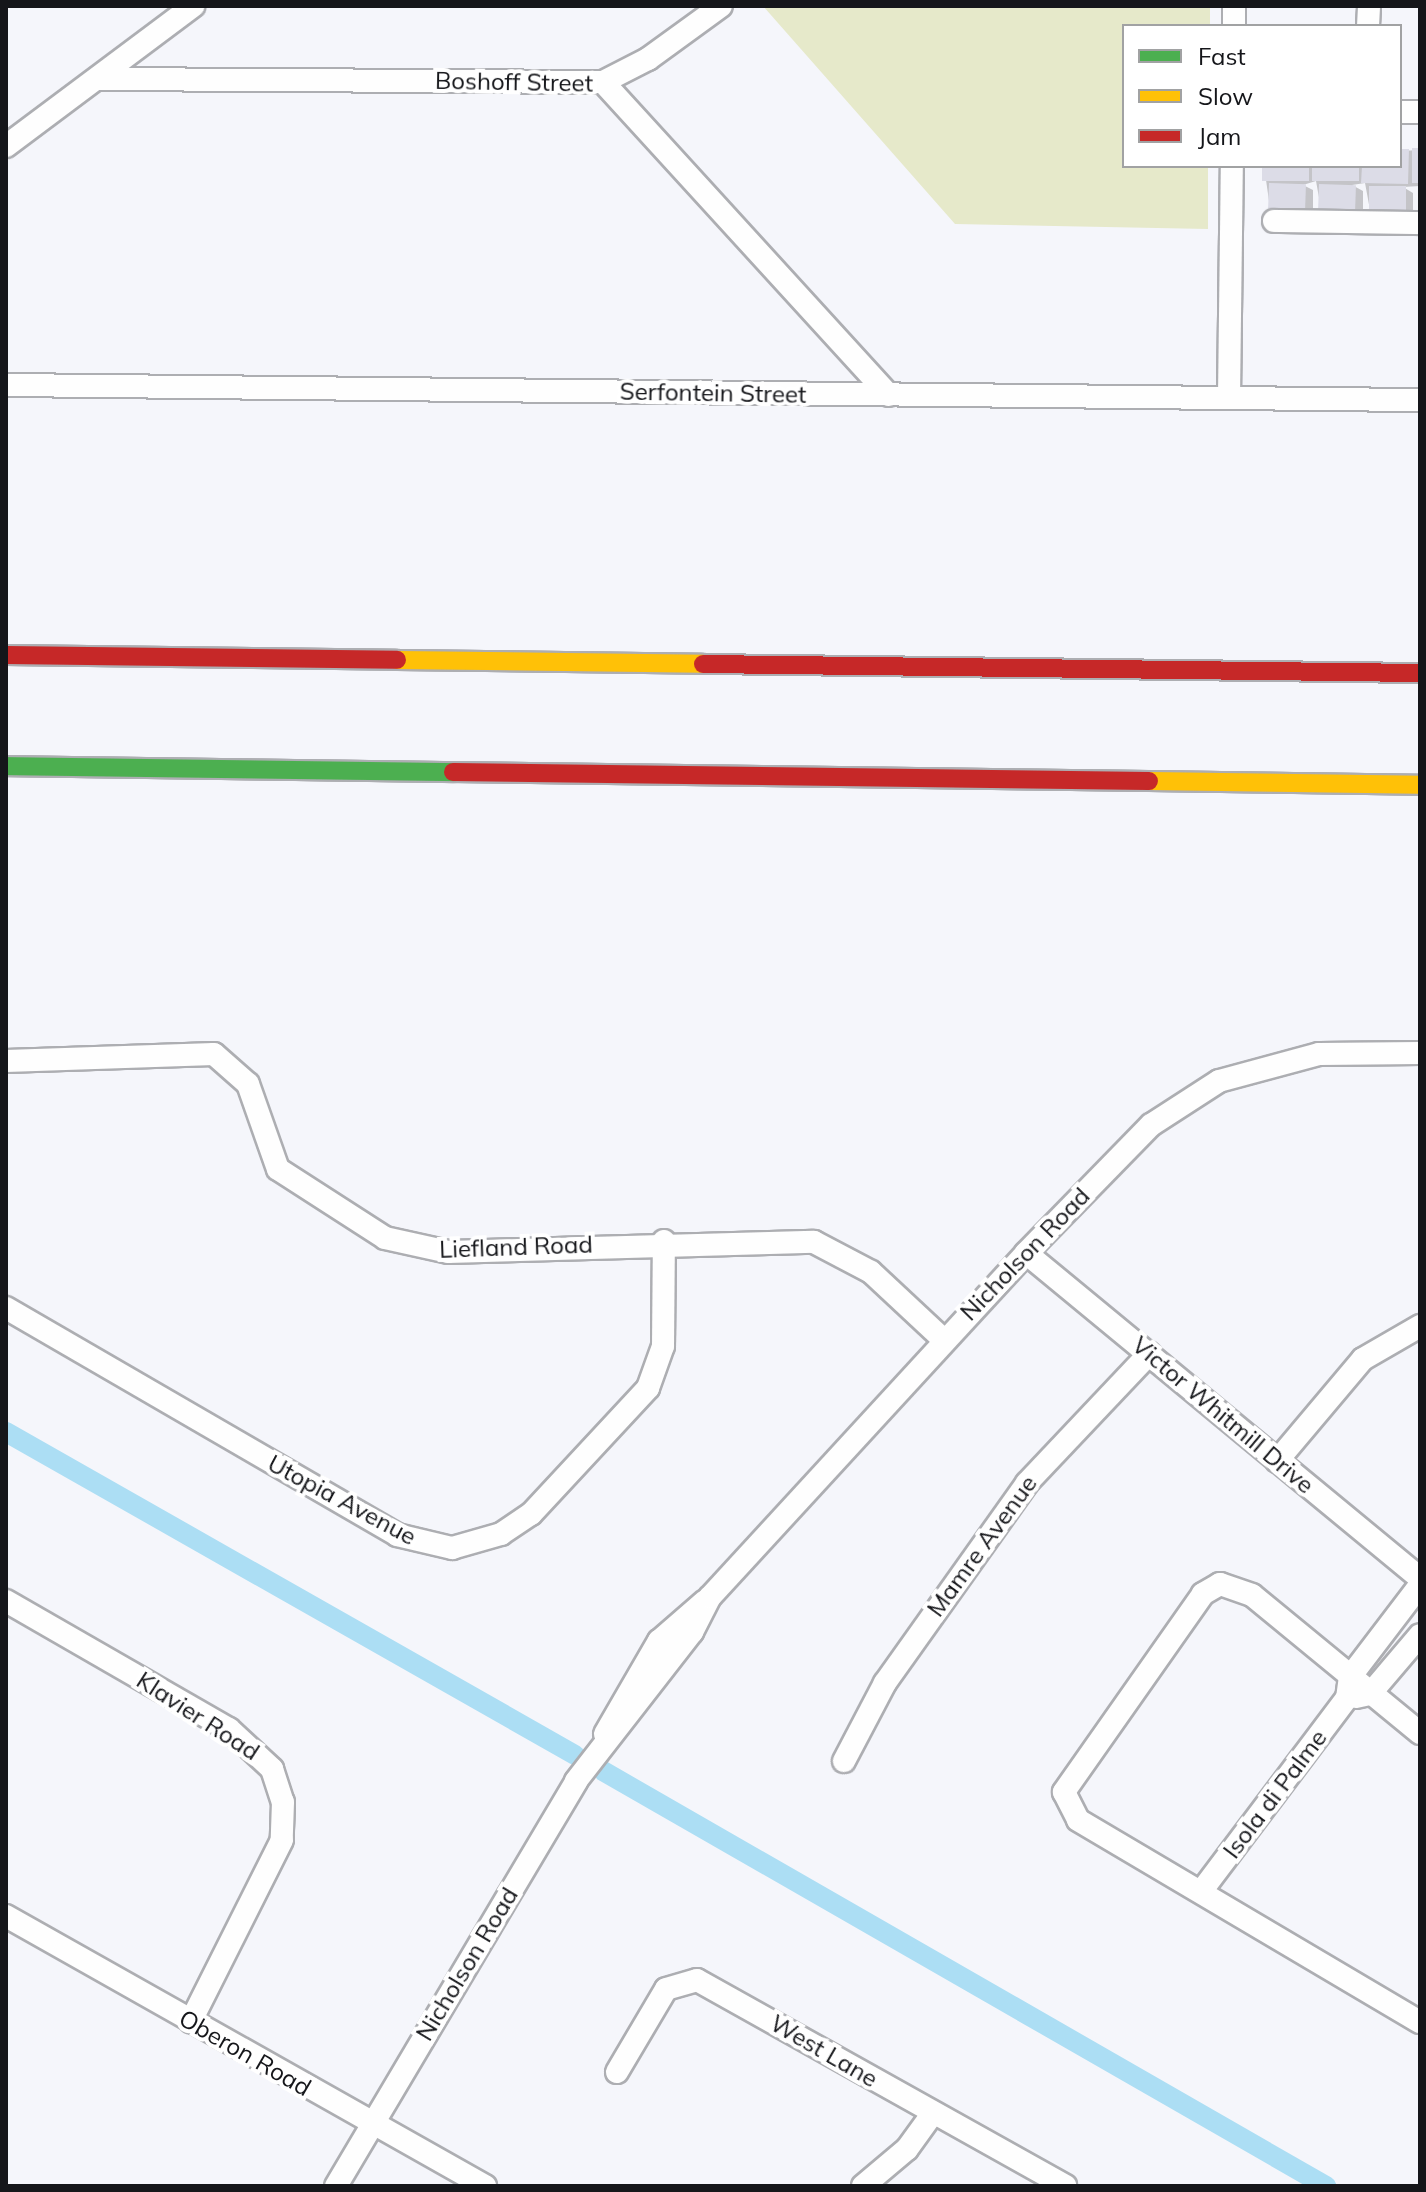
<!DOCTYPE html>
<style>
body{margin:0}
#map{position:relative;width:1426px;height:2192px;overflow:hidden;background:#f5f6fb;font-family:Mulish,sans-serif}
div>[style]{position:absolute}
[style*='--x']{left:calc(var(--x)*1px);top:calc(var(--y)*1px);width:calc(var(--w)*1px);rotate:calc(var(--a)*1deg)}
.green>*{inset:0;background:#e6e9ca}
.shadow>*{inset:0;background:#0003}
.canal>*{height:20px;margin:-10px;padding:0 10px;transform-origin:10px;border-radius:10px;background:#acdef4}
.building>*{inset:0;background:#dcdce7;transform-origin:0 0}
.roads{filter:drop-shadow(2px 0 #adaeb2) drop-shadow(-2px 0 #adaeb2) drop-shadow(0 2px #adaeb2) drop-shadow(0 -2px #adaeb2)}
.street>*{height:22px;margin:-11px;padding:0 11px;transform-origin:11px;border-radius:11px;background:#fefefe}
.fast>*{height:18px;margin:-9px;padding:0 9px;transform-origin:9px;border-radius:9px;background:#4caf50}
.slow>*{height:18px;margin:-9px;padding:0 9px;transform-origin:9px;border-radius:9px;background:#ffc107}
.jam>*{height:18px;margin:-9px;padding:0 9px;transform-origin:9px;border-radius:9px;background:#c62828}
span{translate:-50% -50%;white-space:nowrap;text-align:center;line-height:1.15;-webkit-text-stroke:8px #fff;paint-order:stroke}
.street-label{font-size:24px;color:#15161a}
.frame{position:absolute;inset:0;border:8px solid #15161a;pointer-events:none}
.legend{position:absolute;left:1122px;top:24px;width:280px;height:144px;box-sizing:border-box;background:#fff;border:2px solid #a1a2a3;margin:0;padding:10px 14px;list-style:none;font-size:24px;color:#15161a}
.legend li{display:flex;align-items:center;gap:16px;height:40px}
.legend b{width:40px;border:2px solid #a1a2a3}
</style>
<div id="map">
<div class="green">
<div style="clip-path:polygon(763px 6px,1210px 6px,1210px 26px,1124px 26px,1124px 166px,1208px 166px,1208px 229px,955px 224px)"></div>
</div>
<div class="shadow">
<div style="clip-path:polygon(1420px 150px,1420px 186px,1403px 187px,1413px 193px,1413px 215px,1370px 210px,1365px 183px,1352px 185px,1363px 191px,1363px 213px,1321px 209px,1316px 181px,1303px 185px,1313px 190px,1313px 212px,1270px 208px,1264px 166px,1400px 166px,1400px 151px)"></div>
</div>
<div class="canal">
<div style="--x:6;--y:1432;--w:654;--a:29.58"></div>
<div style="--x:603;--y:1771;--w:834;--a:29.86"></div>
</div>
<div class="building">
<div style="left:1412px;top:148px;width:8px;height:35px"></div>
<div style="clip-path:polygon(1400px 149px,1409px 149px,1408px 184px,1361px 183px,1362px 166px,1400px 166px)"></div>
<div style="left:1262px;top:166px;width:47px;height:15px"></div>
<div style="left:1312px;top:166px;width:47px;height:15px"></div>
<div style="left:1269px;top:183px;width:37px;height:26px;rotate:2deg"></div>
<div style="left:1319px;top:184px;width:37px;height:26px;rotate:2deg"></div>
<div style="left:1369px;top:186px;width:37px;height:25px"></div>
</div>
<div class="roads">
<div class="street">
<div style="--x:1234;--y:26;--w:20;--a:-90"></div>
<div style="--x:1368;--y:26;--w:20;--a:-87"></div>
<div style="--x:98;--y:79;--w:505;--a:0.34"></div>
<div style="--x:603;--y:82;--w:51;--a:-27.1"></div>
<div style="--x:648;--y:59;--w:90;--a:-36"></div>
<div style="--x:603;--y:82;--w:424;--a:47.6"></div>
<div style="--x:1400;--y:112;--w:20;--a:0"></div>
<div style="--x:6;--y:146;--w:234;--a:-36.8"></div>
<div style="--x:1274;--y:221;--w:146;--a:0.8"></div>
<div style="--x:6;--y:385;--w:1414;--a:0.61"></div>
<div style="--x:1229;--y:397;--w:231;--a:-89.3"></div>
<div style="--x:6;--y:1061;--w:208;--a:-1.9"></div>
<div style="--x:214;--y:1054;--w:45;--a:41.4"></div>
<div style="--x:248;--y:1084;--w:90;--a:70.6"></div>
<div style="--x:278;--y:1169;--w:127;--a:32.8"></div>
<div style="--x:385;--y:1238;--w:65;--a:12.5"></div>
<div style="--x:448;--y:1252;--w:366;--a:-1.6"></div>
<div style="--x:814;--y:1242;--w:64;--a:27.8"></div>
<div style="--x:871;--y:1272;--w:100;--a:43"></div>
<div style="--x:1026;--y:1253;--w:511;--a:39.52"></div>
<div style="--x:6;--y:1308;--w:452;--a:30.1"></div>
<div style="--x:397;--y:1535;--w:57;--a:13.3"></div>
<div style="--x:452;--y:1548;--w:51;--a:-15.9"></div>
<div style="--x:501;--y:1534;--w:36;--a:-34"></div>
<div style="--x:531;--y:1514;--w:172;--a:-47.1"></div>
<div style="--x:648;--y:1388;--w:45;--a:-70.3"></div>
<div style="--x:663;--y:1346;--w:105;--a:-89.5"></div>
<div style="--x:1277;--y:1461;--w:133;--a:-49.9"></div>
<div style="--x:1363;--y:1359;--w:66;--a:-30.1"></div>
<div style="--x:6;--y:1601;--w:257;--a:29.9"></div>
<div style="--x:229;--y:1729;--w:59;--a:42.9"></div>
<div style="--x:272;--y:1769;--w:35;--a:72"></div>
<div style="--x:283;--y:1802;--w:38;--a:92"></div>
<div style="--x:282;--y:1840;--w:203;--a:116.7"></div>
<div style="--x:1356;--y:1697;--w:14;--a:-12"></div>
<div style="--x:1370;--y:1694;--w:77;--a:-49.7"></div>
<div style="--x:1420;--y:1733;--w:217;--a:-140.6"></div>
<div style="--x:1252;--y:1595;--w:34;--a:-161"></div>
<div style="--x:1220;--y:1584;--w:20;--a:150"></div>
<div style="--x:1203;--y:1594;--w:242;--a:125.1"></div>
<div style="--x:1064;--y:1792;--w:31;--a:63"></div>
<div style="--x:1078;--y:1820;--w:397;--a:30.6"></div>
<div style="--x:605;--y:1734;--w:108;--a:-59.9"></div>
<div style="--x:659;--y:1641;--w:61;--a:-41"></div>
<div style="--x:844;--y:1761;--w:88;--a:-62.3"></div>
<div style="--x:885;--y:1683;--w:245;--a:-54.6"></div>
<div style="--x:1027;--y:1483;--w:178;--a:-46.6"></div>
<div style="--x:1203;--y:1889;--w:239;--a:-53"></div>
<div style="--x:1347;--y:1698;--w:21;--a:-82"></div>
<div style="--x:1350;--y:1677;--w:116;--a:-52.7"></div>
<div style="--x:6;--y:1916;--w:550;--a:29.41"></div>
<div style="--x:617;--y:2072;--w:96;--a:-59.4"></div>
<div style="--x:666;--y:1989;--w:32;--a:-16"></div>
<div style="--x:697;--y:1980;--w:422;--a:29.2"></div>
<div style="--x:336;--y:2186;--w:471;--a:-59.3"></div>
<div style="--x:576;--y:1781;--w:189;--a:-52.1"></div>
<div style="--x:692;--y:1632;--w:39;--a:-63"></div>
<div style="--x:710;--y:1597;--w:467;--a:-47.4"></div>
<div style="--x:1026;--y:1253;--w:179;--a:-45.7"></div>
<div style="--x:1151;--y:1125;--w:81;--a:-32.9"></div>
<div style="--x:1219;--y:1081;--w:104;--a:-15.1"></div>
<div style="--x:1319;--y:1054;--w:101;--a:-0.6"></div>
<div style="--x:863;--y:2186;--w:57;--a:-40.1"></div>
<div style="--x:907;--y:2149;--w:44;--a:-54.2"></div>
</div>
<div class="fast">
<div style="--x:6;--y:766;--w:447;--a:0.8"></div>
</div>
<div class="slow">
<div style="--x:397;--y:660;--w:306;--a:0.7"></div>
<div style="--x:1149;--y:781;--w:271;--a:0.8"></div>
</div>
<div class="jam">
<div style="--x:6;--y:655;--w:391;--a:0.7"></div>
<div style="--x:703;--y:664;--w:717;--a:0.72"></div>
<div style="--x:453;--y:772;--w:696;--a:0.74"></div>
</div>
</div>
<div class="street-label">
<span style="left:514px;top:82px;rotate:1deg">Boshoff Street</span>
<span style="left:713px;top:393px;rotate:1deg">Serfontein Street</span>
<span style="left:516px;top:1247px;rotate:-2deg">Liefland Road</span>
<span style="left:1025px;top:1254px;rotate:-46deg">Nicholson Road</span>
<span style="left:1223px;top:1415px;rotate:40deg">Victor Whitmill Drive</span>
<span style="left:342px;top:1500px;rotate:28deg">Utopia Avenue</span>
<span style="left:982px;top:1546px;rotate:-54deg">Mamre Avenue</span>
<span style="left:198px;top:1716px;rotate:33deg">Klavier Road</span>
<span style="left:1275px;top:1794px;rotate:-53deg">Isola di Palme</span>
<span style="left:467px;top:1964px;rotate:-59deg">Nicholson Road</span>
<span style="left:824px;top:2051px;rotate:30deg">West Lane</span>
<span style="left:245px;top:2053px;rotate:30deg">Oberon Road</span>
</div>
<div class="frame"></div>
<ul class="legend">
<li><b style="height:10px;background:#4caf50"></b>Fast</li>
<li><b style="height:10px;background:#ffc107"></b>Slow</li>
<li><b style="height:10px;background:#c62828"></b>Jam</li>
</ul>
</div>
